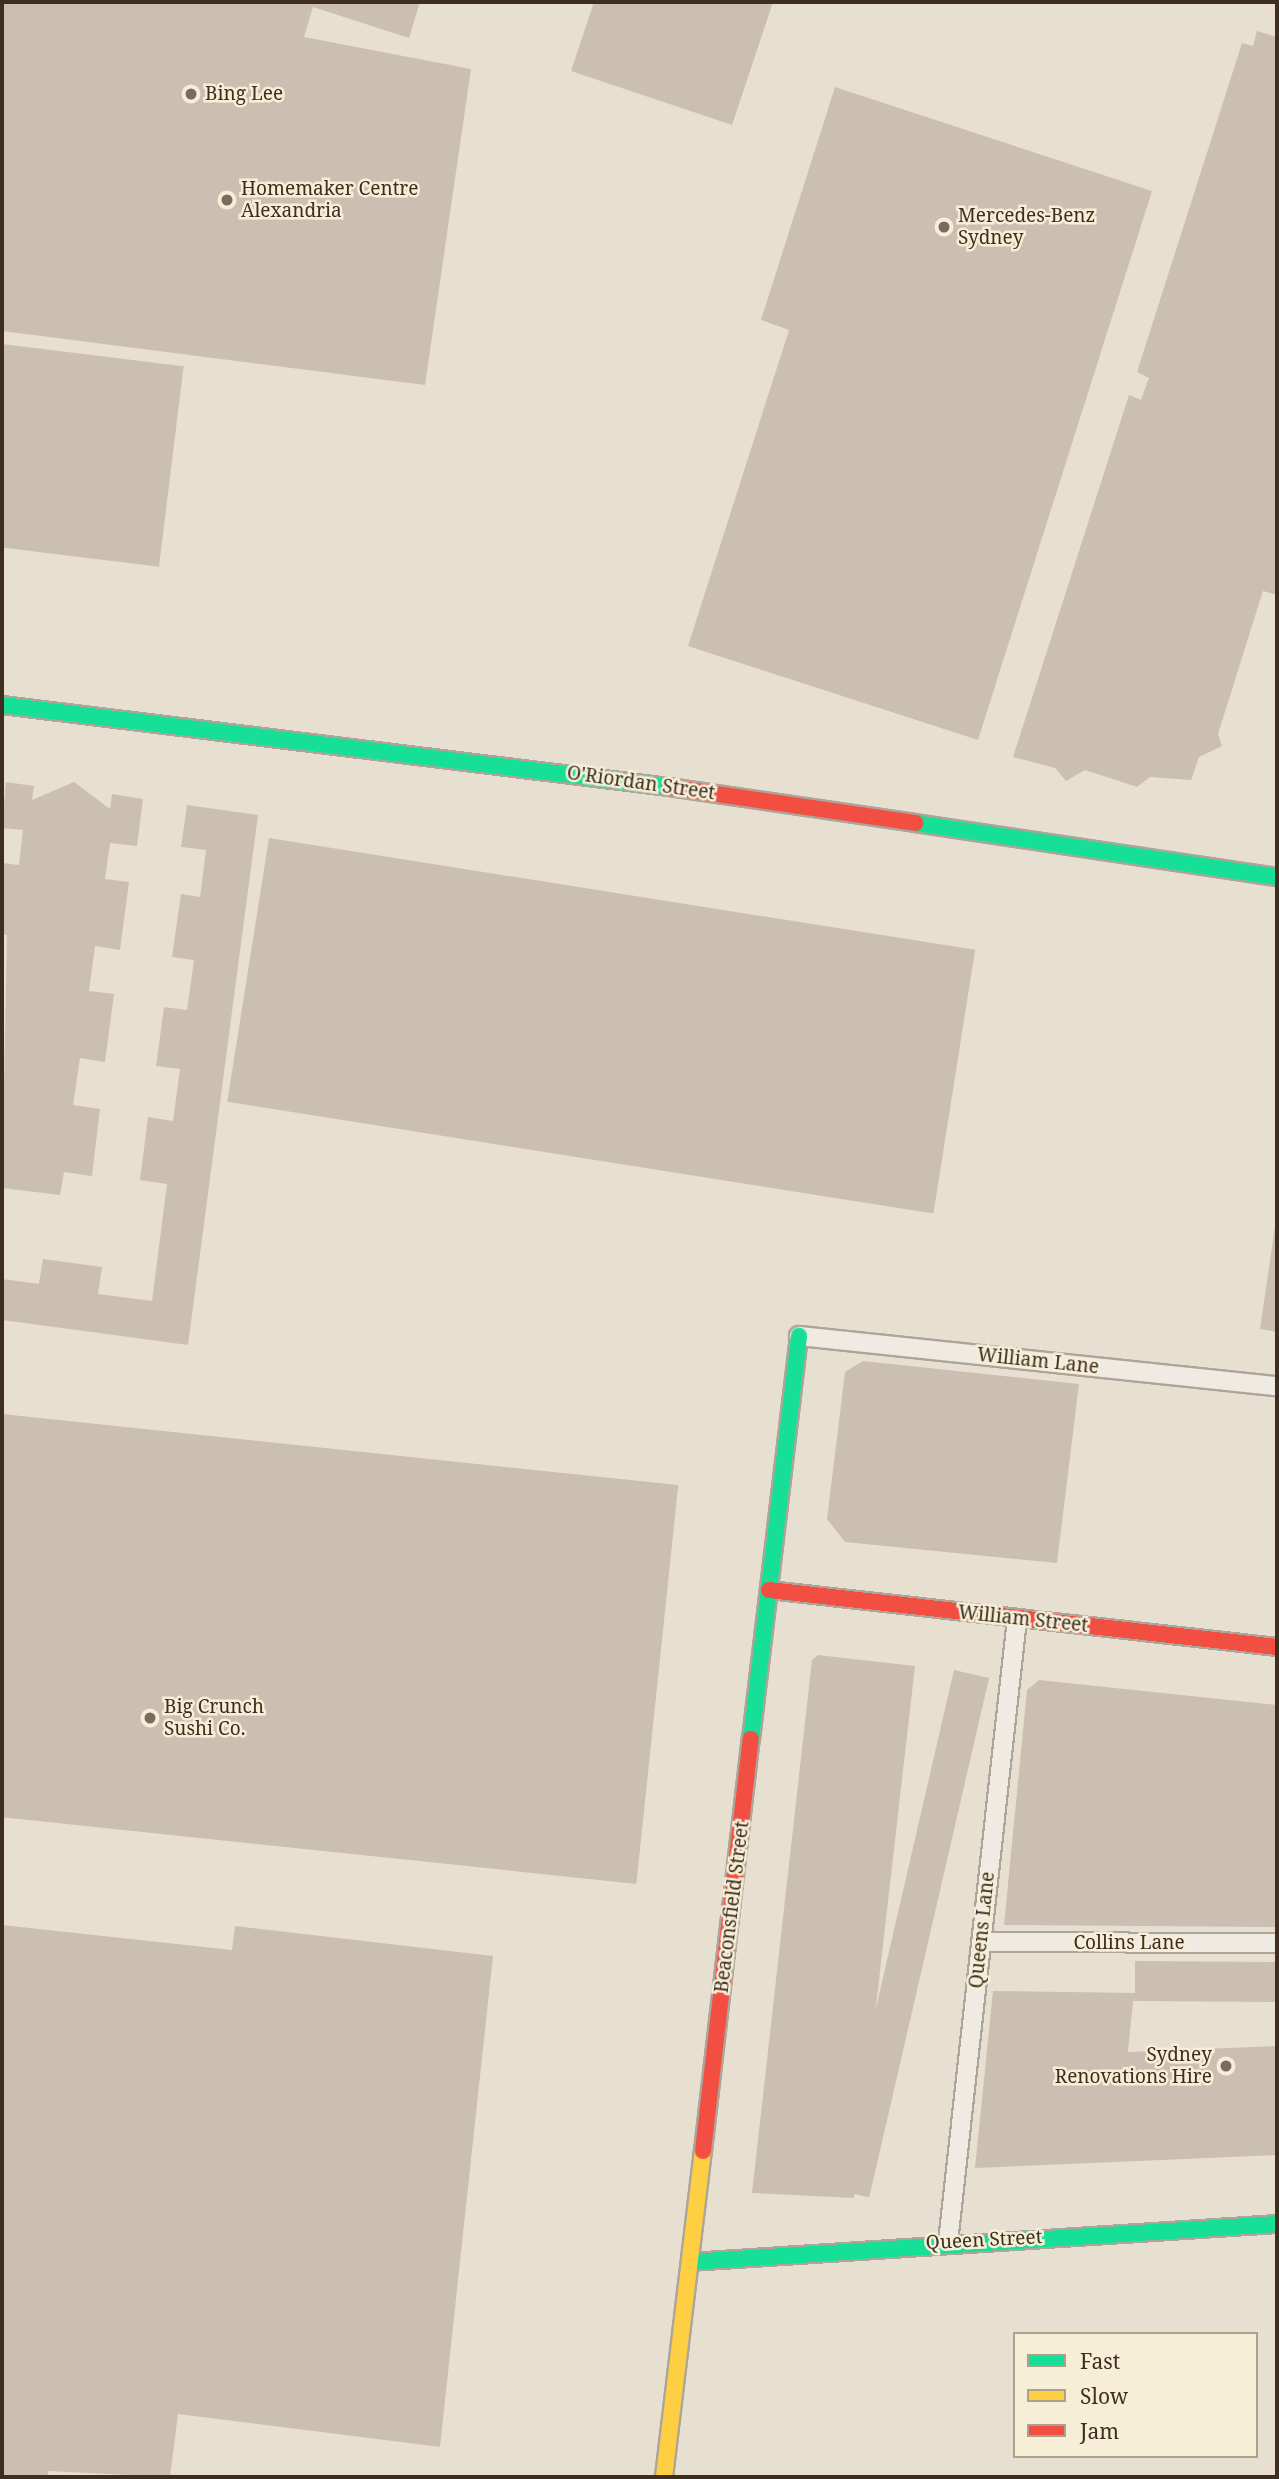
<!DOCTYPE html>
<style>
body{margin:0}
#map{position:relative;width:1279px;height:2479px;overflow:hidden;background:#e7e0d1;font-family:"Noto Serif",serif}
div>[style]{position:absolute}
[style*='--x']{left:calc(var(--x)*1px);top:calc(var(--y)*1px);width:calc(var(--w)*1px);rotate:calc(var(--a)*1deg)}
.building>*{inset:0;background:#cbbfb2;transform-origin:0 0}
.roads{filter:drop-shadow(2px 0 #ada599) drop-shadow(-2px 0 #ada599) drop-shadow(0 2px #ada599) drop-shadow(0 -2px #ada599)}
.lane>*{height:18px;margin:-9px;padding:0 9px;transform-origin:9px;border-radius:9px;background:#efebe3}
.fast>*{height:16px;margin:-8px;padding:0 8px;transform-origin:8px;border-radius:8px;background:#16e098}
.slow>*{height:16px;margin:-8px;padding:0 8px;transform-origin:8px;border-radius:8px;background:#ffcf43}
.jam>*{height:16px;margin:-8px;padding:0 8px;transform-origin:8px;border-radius:8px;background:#f24e42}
.dots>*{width:19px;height:19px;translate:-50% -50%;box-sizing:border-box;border:4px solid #f7eed8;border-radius:50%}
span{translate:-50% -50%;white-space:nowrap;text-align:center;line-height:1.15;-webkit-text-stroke:5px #f7eed8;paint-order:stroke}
.poi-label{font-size:19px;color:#3d2e20}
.left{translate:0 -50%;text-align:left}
.right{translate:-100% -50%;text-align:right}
.street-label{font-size:19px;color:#3d2e20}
.frame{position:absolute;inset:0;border:4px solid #3d2e20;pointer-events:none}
.legend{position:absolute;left:1013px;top:2332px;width:245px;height:126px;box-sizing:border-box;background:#f7eed8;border:2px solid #ada18e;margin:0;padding:9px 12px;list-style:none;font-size:21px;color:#3d2e20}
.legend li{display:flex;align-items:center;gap:14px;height:35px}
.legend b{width:35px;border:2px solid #ada18e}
</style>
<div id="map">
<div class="building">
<div style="clip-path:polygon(2px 2px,420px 2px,409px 38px,313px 7px,304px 37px,471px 69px,425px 385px,2px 331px)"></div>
<div style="clip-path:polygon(594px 2px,773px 2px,732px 125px,571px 71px)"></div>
<div style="clip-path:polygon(1257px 31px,1277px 37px,1277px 595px,1263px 591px,1218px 734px,1222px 746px,1199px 757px,1191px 780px,1150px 777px,1137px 787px,1085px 770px,1066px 781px,1055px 768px,1013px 757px,1129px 395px,1141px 400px,1149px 378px,1137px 372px,1242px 43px,1253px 46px)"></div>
<div style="clip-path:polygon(835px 87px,1152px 191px,978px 740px,688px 646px,789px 330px,761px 320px)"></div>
<div style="left:2px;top:344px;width:183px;height:202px;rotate:7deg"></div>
<div style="clip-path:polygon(6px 782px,34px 786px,32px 800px,74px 782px,110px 809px,112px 794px,143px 799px,137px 846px,110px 843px,105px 879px,129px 882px,120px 950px,95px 946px,89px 991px,114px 994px,105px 1062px,80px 1058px,73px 1105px,100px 1109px,92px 1176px,64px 1172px,60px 1195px,2px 1188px,7px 935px,2px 934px,2px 863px,19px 865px,23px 830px,2px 828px)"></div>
<div style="clip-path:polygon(187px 805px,258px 815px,188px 1345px,2px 1320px,2px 1279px,39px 1284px,43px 1259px,102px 1267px,98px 1294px,152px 1301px,167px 1184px,140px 1180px,148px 1117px,173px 1121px,180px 1069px,156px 1066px,164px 1007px,187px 1010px,194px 960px,172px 957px,181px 894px,200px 897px,206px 850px,181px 847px)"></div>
<div style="left:269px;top:838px;width:715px;height:267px;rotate:9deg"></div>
<div style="clip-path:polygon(1276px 1219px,1277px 1219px,1277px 1332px,1260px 1329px)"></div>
<div style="clip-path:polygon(863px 1361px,1079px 1384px,1057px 1563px,845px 1542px,827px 1519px,845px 1372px)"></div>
<div style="left:2px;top:1414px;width:680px;height:401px;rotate:6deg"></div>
<div style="clip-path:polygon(818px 1655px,915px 1666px,854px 2198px,752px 2193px,812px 1660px)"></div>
<div style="left:954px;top:1670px;width:36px;height:533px;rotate:13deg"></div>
<div style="clip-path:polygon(1039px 1680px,1277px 1705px,1277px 1927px,1004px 1925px,1027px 1690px)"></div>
<div style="clip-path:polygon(2px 1925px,232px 1950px,235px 1926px,493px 1956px,440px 2447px,178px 2414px,170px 2477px,48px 2471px,48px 2477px,2px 2477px)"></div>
<div style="clip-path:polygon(1135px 1961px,1277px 1962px,1277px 2002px,1133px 2001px,1128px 2052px,1277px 2046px,1277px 2155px,975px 2168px,993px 1991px,1135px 1993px)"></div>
</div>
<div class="roads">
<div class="lane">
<div style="--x:799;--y:1336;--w:481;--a:6"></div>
<div style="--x:981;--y:1942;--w:296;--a:0.2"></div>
<div style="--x:948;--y:2242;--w:627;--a:-83.68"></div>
</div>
<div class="fast">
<div style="--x:2;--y:705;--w:672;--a:7.01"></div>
<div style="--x:915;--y:823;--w:366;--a:8.5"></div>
<div style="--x:751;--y:1739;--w:406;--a:-83.2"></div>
<div style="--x:690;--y:2262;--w:588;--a:-3.7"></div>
</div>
<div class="slow">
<div style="--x:664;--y:2477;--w:328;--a:-83.2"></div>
</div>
<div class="jam">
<div style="--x:669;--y:787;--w:249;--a:8.3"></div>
<div style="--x:769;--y:1590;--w:511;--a:6.4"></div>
<div style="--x:703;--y:2151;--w:415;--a:-83.4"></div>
</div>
</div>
<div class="dots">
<div style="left:191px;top:94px;background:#786c5e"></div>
<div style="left:227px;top:200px;background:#786c5e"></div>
<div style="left:944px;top:227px;background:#786c5e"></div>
<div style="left:150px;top:1718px;background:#786c5e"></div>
<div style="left:1226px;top:2066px;background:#786c5e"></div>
</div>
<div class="poi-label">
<span class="left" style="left:205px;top:94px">Bing Lee</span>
<span class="left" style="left:241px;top:200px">Homemaker Centre<br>Alexandria</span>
<span class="left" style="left:958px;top:227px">Mercedes-Benz<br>Sydney</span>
<span class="left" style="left:164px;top:1718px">Big Crunch<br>Sushi Co.</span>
<span class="right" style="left:1212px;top:2066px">Sydney<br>Renovations Hire</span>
</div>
<div class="street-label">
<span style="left:641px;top:783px;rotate:8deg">O'Riordan Street</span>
<span style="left:1038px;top:1361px;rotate:6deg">William Lane</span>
<span style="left:1023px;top:1619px;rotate:6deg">William Street</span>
<span style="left:732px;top:1907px;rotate:-83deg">Beaconsfield Street</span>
<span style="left:982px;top:1930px;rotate:-84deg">Queens Lane</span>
<span style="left:1129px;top:1943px">Collins Lane</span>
<span style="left:984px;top:2240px;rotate:-3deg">Queen Street</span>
</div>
<div class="frame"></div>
<ul class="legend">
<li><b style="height:9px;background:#16e098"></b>Fast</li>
<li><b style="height:9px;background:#ffcf43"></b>Slow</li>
<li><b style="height:9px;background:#f24e42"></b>Jam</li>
</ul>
</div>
